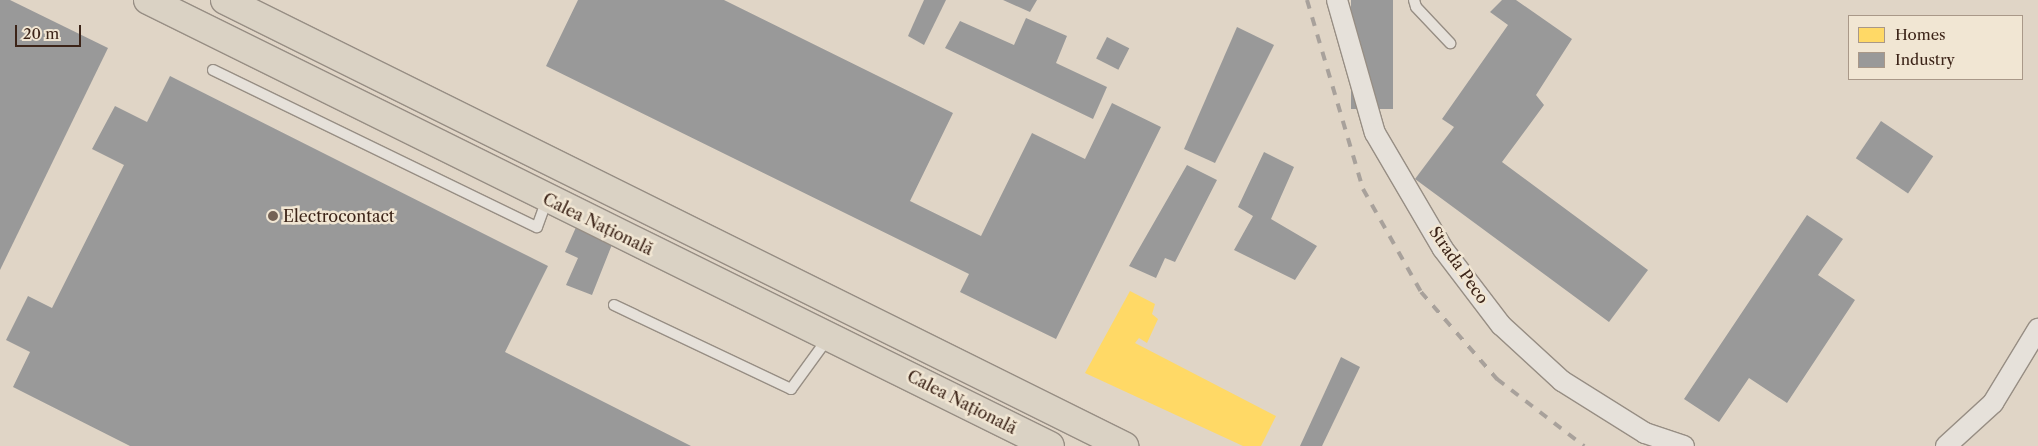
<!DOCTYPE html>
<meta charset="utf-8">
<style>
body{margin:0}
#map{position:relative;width:2038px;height:446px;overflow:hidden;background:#e0d5c6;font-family:"Libre Caslon Text",serif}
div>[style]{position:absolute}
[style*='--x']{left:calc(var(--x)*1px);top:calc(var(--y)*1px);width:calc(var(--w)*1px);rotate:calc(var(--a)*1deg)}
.homes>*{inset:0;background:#ffd966}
.industry>*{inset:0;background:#999;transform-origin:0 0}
.roads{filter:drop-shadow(1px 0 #978e84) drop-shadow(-1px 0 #978e84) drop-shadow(0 1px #978e84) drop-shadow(0 -1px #978e84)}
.service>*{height:10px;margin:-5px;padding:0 5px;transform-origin:5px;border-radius:5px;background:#e6e1da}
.minor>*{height:20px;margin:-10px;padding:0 10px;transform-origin:10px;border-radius:10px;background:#e6e1da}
.primary>*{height:28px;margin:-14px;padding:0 14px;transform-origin:14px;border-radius:14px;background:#dad2c4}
.rail>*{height:4px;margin-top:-2px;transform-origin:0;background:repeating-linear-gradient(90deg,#a8a19b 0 9px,transparent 0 18px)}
.dots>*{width:14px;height:14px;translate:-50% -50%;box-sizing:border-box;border:2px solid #f1e6d3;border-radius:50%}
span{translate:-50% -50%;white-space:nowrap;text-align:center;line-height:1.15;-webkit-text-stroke:5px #f1e6d3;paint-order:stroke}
.poi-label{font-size:16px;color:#3c2418}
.left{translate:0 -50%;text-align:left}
.street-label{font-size:16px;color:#3c2418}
.legend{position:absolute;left:1848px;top:15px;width:175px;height:65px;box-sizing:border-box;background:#f1e6d3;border:1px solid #a99888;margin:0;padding:6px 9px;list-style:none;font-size:15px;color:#3c2418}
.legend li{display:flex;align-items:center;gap:10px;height:25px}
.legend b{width:25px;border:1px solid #a99888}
.scale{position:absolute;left:15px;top:25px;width:66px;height:22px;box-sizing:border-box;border:2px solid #3c2418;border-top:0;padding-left:6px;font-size:15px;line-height:18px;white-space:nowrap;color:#3c2418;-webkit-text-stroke:4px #f1e6d3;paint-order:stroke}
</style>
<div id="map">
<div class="homes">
<div style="clip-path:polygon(1130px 291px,1155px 304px,1152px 314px,1158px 319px,1147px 343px,1139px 338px,1135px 343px,1276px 416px,1261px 446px,1243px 446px,1085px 373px)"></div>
</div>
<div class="industry">
<div style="clip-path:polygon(0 0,10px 0,108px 48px,0 270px)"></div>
<div style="clip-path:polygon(578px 0,724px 0,953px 113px,910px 201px,981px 236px,1032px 133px,1085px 159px,1112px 103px,1161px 127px,1056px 339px,960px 292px,969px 274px,546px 66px)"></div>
<div style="clip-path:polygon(924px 0,946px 0,924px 45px,908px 36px)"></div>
<div style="clip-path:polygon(1003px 0,1037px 0,1030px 12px)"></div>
<div style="left:1351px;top:0;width:42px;height:109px"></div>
<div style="clip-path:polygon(1502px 0,1516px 0,1572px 39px,1536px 95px,1544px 105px,1502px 162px,1648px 270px,1609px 322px,1415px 179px,1454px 127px,1442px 119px,1508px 25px,1490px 12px)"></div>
<div style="clip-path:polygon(1026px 18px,1067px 36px,1056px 63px,1107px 87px,1093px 119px,945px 48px,960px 21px,1014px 45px)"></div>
<div style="clip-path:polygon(1237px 27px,1274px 45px,1215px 163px,1184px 149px)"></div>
<div style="left:1107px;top:37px;width:25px;height:24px;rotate:27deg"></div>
<div style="clip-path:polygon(170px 76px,548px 266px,505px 352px,691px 446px,130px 446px,13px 387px,30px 352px,6px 340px,28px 296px,52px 308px,124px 165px,92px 149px,115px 106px,147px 122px)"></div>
<div style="left:1881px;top:121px;width:63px;height:45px;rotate:34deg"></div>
<div style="clip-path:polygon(1264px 152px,1294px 167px,1271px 219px,1317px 246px,1295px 280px,1234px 250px,1253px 216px,1238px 207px)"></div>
<div style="clip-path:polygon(1187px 165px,1217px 180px,1175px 262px,1165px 258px,1156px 278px,1129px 266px)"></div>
<div style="clip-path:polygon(1807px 215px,1843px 239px,1818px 275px,1855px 300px,1787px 403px,1749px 378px,1719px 422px,1684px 399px)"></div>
<div style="clip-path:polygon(577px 225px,613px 242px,592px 295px,566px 285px,578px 258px,565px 252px)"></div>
<div style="clip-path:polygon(1341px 357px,1360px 367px,1322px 446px,1300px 446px)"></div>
</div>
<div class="roads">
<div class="service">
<div style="--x:1414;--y:0;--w:7;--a:74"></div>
<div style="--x:1416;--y:7;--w:50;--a:46.6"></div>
<div style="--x:213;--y:70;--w:360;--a:25.9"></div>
<div style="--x:537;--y:227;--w:29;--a:-70"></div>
<div style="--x:614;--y:305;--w:196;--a:25.4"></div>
<div style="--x:791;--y:389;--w:63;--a:-54"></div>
</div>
<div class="minor">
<div style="--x:1337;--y:0;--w:138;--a:74.1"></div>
<div style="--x:1375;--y:133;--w:134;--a:59.6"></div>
<div style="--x:1443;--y:249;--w:96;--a:52.7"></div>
<div style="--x:1501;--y:325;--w:83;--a:42.6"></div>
<div style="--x:1562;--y:381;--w:98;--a:32.1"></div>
<div style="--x:1645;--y:433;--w:41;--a:18.4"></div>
<div style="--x:1946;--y:446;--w:64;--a:-42.5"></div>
<div style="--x:1993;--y:403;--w:87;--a:-58.7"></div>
</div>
<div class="primary">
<div style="--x:148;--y:0;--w:1006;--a:26.31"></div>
<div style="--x:225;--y:0;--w:1004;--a:26.39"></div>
</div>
</div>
<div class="rail">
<div style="--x:1307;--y:0;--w:197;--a:73.5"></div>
<div style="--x:1363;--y:189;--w:118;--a:60.6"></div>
<div style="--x:1421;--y:292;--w:116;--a:48.9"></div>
<div style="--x:1497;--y:379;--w:110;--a:37.6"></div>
</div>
<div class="dots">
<div style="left:273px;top:216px;background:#756255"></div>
</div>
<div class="poi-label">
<span class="left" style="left:283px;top:216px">Electrocontact</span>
</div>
<div class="street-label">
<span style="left:598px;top:224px;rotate:26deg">Calea Națională</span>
<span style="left:1459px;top:265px;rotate:55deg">Strada Peco</span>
<span style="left:962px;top:402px;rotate:27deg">Calea Națională</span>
</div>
<ul class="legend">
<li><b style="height:14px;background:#ffd966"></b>Homes</li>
<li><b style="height:14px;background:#999"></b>Industry</li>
</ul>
<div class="scale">20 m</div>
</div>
